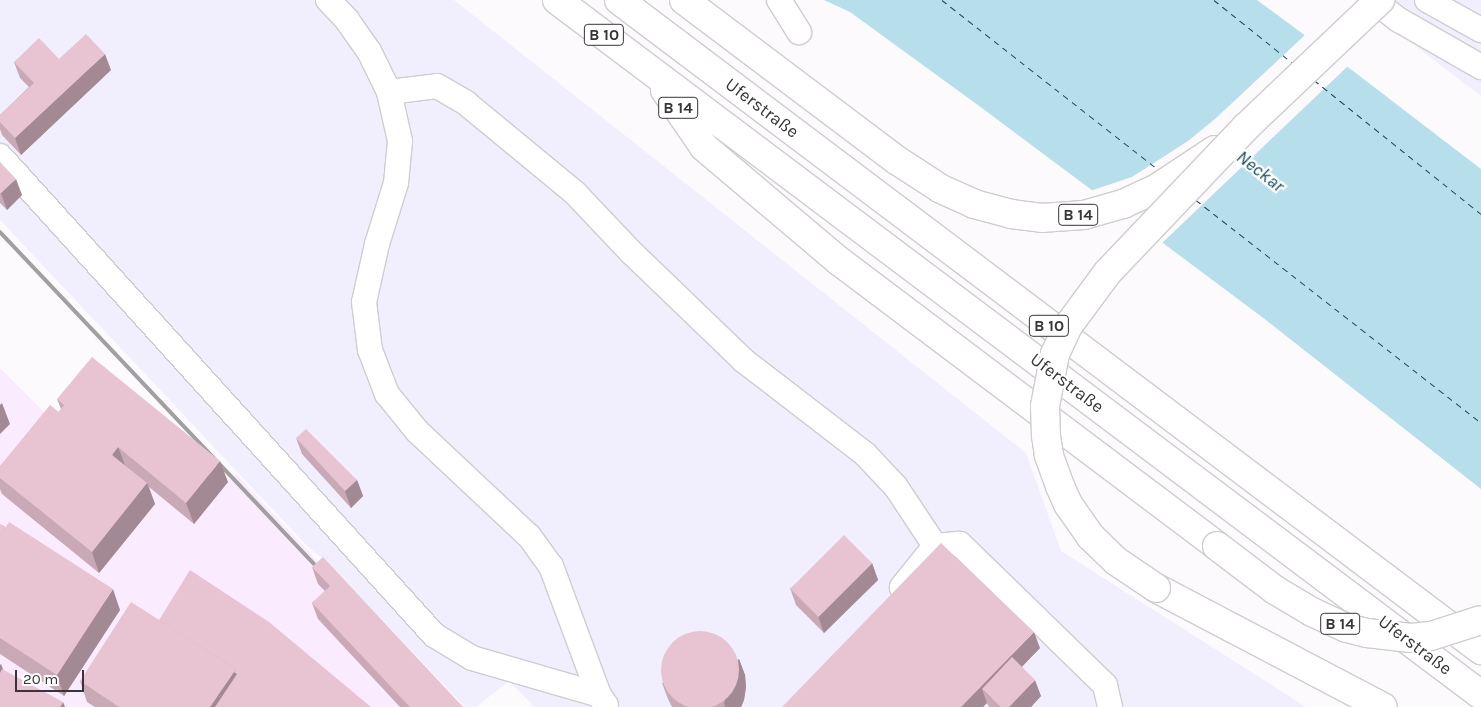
<!DOCTYPE html>
<meta charset="utf-8">
<style>
body{margin:0}
#map{position:relative;width:1481px;height:707px;overflow:hidden;background:#fdfafe;font-family:Karla,sans-serif}
div>[style]{position:absolute}
[style*='--x']{left:calc(var(--x)*1px);top:calc(var(--y)*1px);width:calc(var(--w)*1px);rotate:calc(var(--a)*1deg)}
.commercial>*{inset:0;background:#fbebfe}
.industrial>*{inset:0;background:#f1effd}
.water>*{inset:0;background:#b7deeb}
.pier>*{inset:0;background:#fdfafe}
.ferry>*{height:1px;margin-top:-0.5px;transform-origin:0;background:repeating-linear-gradient(90deg,#1a4f5e 0 6px,transparent 0 11px)}
.roads{filter:drop-shadow(1px 0 #d0ccd0) drop-shadow(-1px 0 #d0ccd0) drop-shadow(0 1px #d0ccd0) drop-shadow(0 -1px #d0ccd0)}
.minor>*{height:24px;margin:-12px;padding:0 12px;transform-origin:12px;border-radius:12px;background:#fff}
.highway>*{height:28px;margin:-14px;padding:0 14px;transform-origin:14px;border-radius:14px;background:#fff}
.rail>*{height:4px;margin:-2px;padding:0 2px;transform-origin:2px;border-radius:2px;background:#a19fa2}
.bridges{filter:drop-shadow(1px 0 #d0ccd0) drop-shadow(-1px 0 #d0ccd0) drop-shadow(0 1px #d0ccd0) drop-shadow(0 -1px #d0ccd0)}
.highway-bridge>*{height:28px;margin:-14px;padding:0 14px;transform-origin:14px;border-radius:14px;background:#fff}
.wall>*{inset:0;background:#c8a9b5}
.shaded-wall>*{inset:0;background:#a28994}
.building>*{inset:0;background:#e8c4d3;transform-origin:0 0}
.round{border-radius:50%}
span{translate:-50% -50%;white-space:nowrap;text-align:center;line-height:1.15;-webkit-text-stroke:4.5px #fff;paint-order:stroke}
.shield-label span{padding:1px 4px;background:#fff;border:1px solid;border-radius:4px;-webkit-text-stroke-width:0}
.shield-label{font-size:16px;color:#373537;font-weight:700}
.street-label{font-size:18px;color:#373537}
.water-label{font-size:19px;color:#1a4f5e;font-style:italic}
.scale{position:absolute;left:15px;top:670px;width:69px;height:22px;box-sizing:border-box;border:2px solid #373537;border-top:0;padding-left:6px;font-size:15px;line-height:18px;white-space:nowrap;color:#373537;-webkit-text-stroke:4px #fff;paint-order:stroke}
</style>
<div id="map">
<div class="commercial">
<div style="clip-path:polygon(0 368px,54px 422px,99px 375px,230px 480px,236px 474px,454px 707px,0 707px)"></div>
</div>
<div class="industrial">
<div style="clip-path:polygon(0 0,454px 0,1026px 453px,1061px 551px,1306px 707px,534px 707px,509px 681px,476px 707px,465px 707px,329px 564px,308px 547px,0 220px)"></div>
<div style="clip-path:polygon(1355px 0,1481px 0,1481px 96px)"></div>
</div>
<div class="water">
<div style="clip-path:polygon(824px 0,1257px 0,1357px 74px,1481px 169px,1481px 489px,1262px 317px,986px 111px,850px 12px)"></div>
</div>
<div class="pier">
<div style="clip-path:polygon(1306px 34px,1349px 65px,1161px 244px,1090px 191px,1132px 177px,1188px 141px,1215px 119px)"></div>
</div>
<div class="ferry">
<div style="--x:942;--y:0;--w:277;--a:38.1"></div>
<div style="--x:1214;--y:0;--w:102;--a:38.7"></div>
<div style="--x:1314;--y:80;--w:214;--a:38.7"></div>
<div style="--x:1196;--y:200;--w:362;--a:38"></div>
</div>
<div class="roads">
<div class="minor">
<div style="--x:328;--y:0;--w:28;--a:46"></div>
<div style="--x:347;--y:20;--w:38;--a:55"></div>
<div style="--x:369;--y:51;--w:46;--a:64"></div>
<div style="--x:389;--y:92;--w:50;--a:77.3"></div>
<div style="--x:400;--y:141;--w:42;--a:95.4"></div>
<div style="--x:396;--y:183;--w:64;--a:107.3"></div>
<div style="--x:377;--y:244;--w:59;--a:102.6"></div>
<div style="--x:364;--y:302;--w:48;--a:82.9"></div>
<div style="--x:370;--y:350;--w:47;--a:68.9"></div>
<div style="--x:387;--y:394;--w:48;--a:51"></div>
<div style="--x:417;--y:431;--w:154;--a:43.2"></div>
<div style="--x:529;--y:536;--w:37;--a:54"></div>
<div style="--x:551;--y:566;--w:138;--a:69.6"></div>
<div style="--x:599;--y:695;--w:12;--a:55"></div>
<div style="--x:779;--y:0;--w:38;--a:58"></div>
<div style="--x:1373;--y:0;--w:33;--a:38"></div>
<div style="--x:1399;--y:20;--w:95;--a:29.8"></div>
<div style="--x:1427;--y:0;--w:62;--a:29.1"></div>
<div style="--x:389;--y:92;--w:48;--a:-7.1"></div>
<div style="--x:437;--y:86;--w:34;--a:30"></div>
<div style="--x:466;--y:103;--w:141;--a:39.5"></div>
<div style="--x:575;--y:193;--w:83;--a:46.5"></div>
<div style="--x:632;--y:253;--w:154;--a:43.9"></div>
<div style="--x:743;--y:360;--w:154;--a:37.6"></div>
<div style="--x:865;--y:454;--w:45;--a:46.8"></div>
<div style="--x:896;--y:487;--w:71;--a:56.5"></div>
<div style="--x:935;--y:546;--w:53;--a:128.8"></div>
<div style="--x:0;--y:156;--w:646;--a:47.82"></div>
<div style="--x:434;--y:635;--w:44;--a:31.2"></div>
<div style="--x:472;--y:658;--w:132;--a:16.2"></div>
<div style="--x:935;--y:546;--w:25;--a:-5"></div>
<div style="--x:960;--y:544;--w:202;--a:44.2"></div>
<div style="--x:1105;--y:685;--w:23;--a:77"></div>
</div>
<div class="highway">
<div style="--x:557;--y:0;--w:1156;--a:36.95"></div>
<div style="--x:619;--y:0;--w:1080;--a:37.02"></div>
<div style="--x:684;--y:0;--w:268;--a:37"></div>
<div style="--x:898;--y:161;--w:51;--a:33.1"></div>
<div style="--x:941;--y:189;--w:36;--a:24"></div>
<div style="--x:974;--y:204;--w:38;--a:15"></div>
<div style="--x:1011;--y:214;--w:31;--a:7"></div>
<div style="--x:1042;--y:218;--w:42;--a:-4.1"></div>
<div style="--x:1084;--y:215;--w:41;--a:-15.8"></div>
<div style="--x:1123;--y:204;--w:40;--a:-25"></div>
<div style="--x:1159;--y:187;--w:67;--a:-33.5"></div>
<div style="--x:665;--y:90;--w:69;--a:55.6"></div>
<div style="--x:704;--y:147;--w:177;--a:40.2"></div>
<div style="--x:839;--y:261;--w:473;--a:37"></div>
<div style="--x:1156;--y:588;--w:256;--a:27.7"></div>
</div>
</div>
<div class="rail">
<div style="--x:0;--y:232;--w:473;--a:46.6"></div>
</div>
<div class="bridges">
<div class="highway-bridge">
<div style="--x:1217;--y:546;--w:73;--a:37.2"></div>
<div style="--x:1275;--y:590;--w:43;--a:30.7"></div>
<div style="--x:1312;--y:612;--w:38;--a:25"></div>
<div style="--x:1347;--y:628;--w:21;--a:14"></div>
<div style="--x:1367;--y:633;--w:44;--a:6.5"></div>
<div style="--x:1411;--y:638;--w:20;--a:-6"></div>
<div style="--x:1431;--y:636;--w:52;--a:-17.7"></div>
<div style="--x:1156;--y:588;--w:48;--a:-146"></div>
<div style="--x:1116;--y:561;--w:35;--a:-136"></div>
<div style="--x:1091;--y:537;--w:40;--a:-124.9"></div>
<div style="--x:1068;--y:504;--w:20;--a:-114"></div>
<div style="--x:1060;--y:486;--w:33;--a:-110"></div>
<div style="--x:1049;--y:455;--w:20;--a:-99"></div>
<div style="--x:1046;--y:435;--w:29;--a:-92"></div>
<div style="--x:1045;--y:406;--w:53;--a:-79.1"></div>
<div style="--x:1055;--y:354;--w:31;--a:-65"></div>
<div style="--x:1068;--y:326;--w:67;--a:-53.5"></div>
<div style="--x:1108;--y:272;--w:200;--a:-46.4"></div>
<div style="--x:1246;--y:127;--w:185;--a:-43.5"></div>
</div>
</div>
<div class="wall">
<div style="clip-path:polygon(59px 59px,111px 70px,21px 155px,2px 135px,0 129px,0 115px,29px 87px,20px 78px,14px 62px)"></div>
<div style="clip-path:polygon(0 162px,22px 195px,7px 210px,0 203px)"></div>
<div style="clip-path:polygon(57px 399px,228px 482px,194px 524px,149px 487px,155px 504px,99px 573px,2px 494px,0 489px,0 466px,59px 412px,61px 409px)"></div>
<div style="clip-path:polygon(296px 438px,357px 480px,363px 496px,351px 508px,302px 454px)"></div>
<div style="clip-path:polygon(0 524px,120px 610px,64px 696px,0 654px)"></div>
<div style="clip-path:polygon(872px 563px,878px 580px,824px 633px,796px 605px,790px 588px)"></div>
<div style="clip-path:polygon(312px 567px,463px 707px,400px 707px,318px 619px,312px 603px,325px 591px,318px 584px)"></div>
<div style="clip-path:polygon(159px 620px,371px 707px,95px 707px,87px 702px,80px 681px)"></div>
<div style="clip-path:polygon(1040px 648px,1022px 667px,1041px 696px,1031px 707px,989px 707px,987px 703px,983px 707px,782px 707px)"></div>
<div style="clip-path:polygon(739px 659px,745px 675px,746px 687px,744px 700px,741px 707px,672px 707px,668px 699px,662px 683px)"></div>
</div>
<div class="shaded-wall">
<div style="clip-path:polygon(105px 54px,111px 70px,21px 155px,15px 138px)"></div>
<div style="clip-path:polygon(16px 179px,22px 195px,7px 210px,1px 193px)"></div>
<div style="clip-path:polygon(2px 403px,10px 424px,0 434px,0 405px)"></div>
<div style="clip-path:polygon(118px 447px,126px 468px,112px 455px)"></div>
<div style="clip-path:polygon(220px 461px,228px 482px,194px 524px,186px 503px)"></div>
<div style="clip-path:polygon(357px 480px,363px 496px,351px 508px,345px 491px)"></div>
<div style="clip-path:polygon(147px 483px,155px 504px,99px 573px,92px 552px)"></div>
<div style="clip-path:polygon(872px 563px,878px 580px,824px 633px,818px 616px)"></div>
<div style="clip-path:polygon(113px 589px,120px 610px,64px 696px,57px 675px)"></div>
<div style="clip-path:polygon(1034px 632px,1040px 648px,991px 698px,982px 689px,987px 703px,983px 707px,961px 707px)"></div>
<div style="clip-path:polygon(739px 659px,745px 675px,746px 687px,744px 700px,741px 707px,725px 707px,724px 703px)"></div>
<div style="clip-path:polygon(1px 664px,7px 680px,0 692px,0 665px)"></div>
<div style="clip-path:polygon(236px 669px,243px 690px,232px 707px,210px 707px)"></div>
<div style="clip-path:polygon(1035px 680px,1041px 696px,1031px 707px,1009px 707px)"></div>
<div style="clip-path:polygon(63px 702px,65px 707px,60px 707px)"></div>
</div>
<div class="building">
<div style="clip-path:polygon(86px 34px,105px 54px,15px 138px,0 122px,0 115px,34px 83px,14px 62px,39px 38px,59px 59px)"></div>
<div style="clip-path:polygon(0 162px,16px 179px,1px 193px,0 193px)"></div>
<div style="clip-path:polygon(92px 357px,220px 461px,186px 503px,118px 447px,112px 455px,147px 483px,92px 552px,0 478px,0 466px,50px 405px,59px 412px,64px 405px,57px 399px)"></div>
<div style="clip-path:polygon(306px 429px,357px 480px,345px 491px,296px 438px)"></div>
<div style="clip-path:polygon(9px 522px,113px 589px,57px 675px,0 638px,0 537px)"></div>
<div style="clip-path:polygon(0 524px,6px 527px,0 537px)"></div>
<div style="left:844px;top:535px;width:40px;height:76px;rotate:45deg"></div>
<div style="clip-path:polygon(941px 543px,1034px 632px,961px 707px,782px 707px)"></div>
<div style="clip-path:polygon(323px 557px,463px 707px,410px 707px,312px 603px,330px 586px,312px 567px)"></div>
<div style="clip-path:polygon(190px 570px,269px 622px,371px 707px,215px 707px,237px 674px,234px 672px,236px 669px,159px 620px)"></div>
<div style="clip-path:polygon(131px 602px,236px 669px,210px 707px,119px 707px,80px 681px)"></div>
<div class="round" style="left:661px;top:631px;width:78px;height:78px"></div>
<div style="clip-path:polygon(1012px 657px,1035px 680px,1009px 707px,1001px 707px,982px 689px)"></div>
<div style="clip-path:polygon(2px 669px,63px 702px,60px 707px,0 707px,0 673px)"></div>
</div>
<div class="shield-label">
<span style="left:604px;top:35px">B 10</span>
<span style="left:678px;top:108px">B 14</span>
<span style="left:1078px;top:215px">B 14</span>
<span style="left:1049px;top:326px">B 10</span>
<span style="left:1340px;top:624px">B 14</span>
</div>
<div class="street-label">
<span style="left:762px;top:108px;rotate:37deg">Uferstraße</span>
<span style="left:1067px;top:383px;rotate:37deg">Uferstraße</span>
<span style="left:1415px;top:645px;rotate:37deg">Uferstraße</span>
</div>
<div class="water-label">
<span style="left:1260px;top:172px;rotate:38deg">Neckar</span>
</div>
<div class="scale">20 m</div>
</div>
